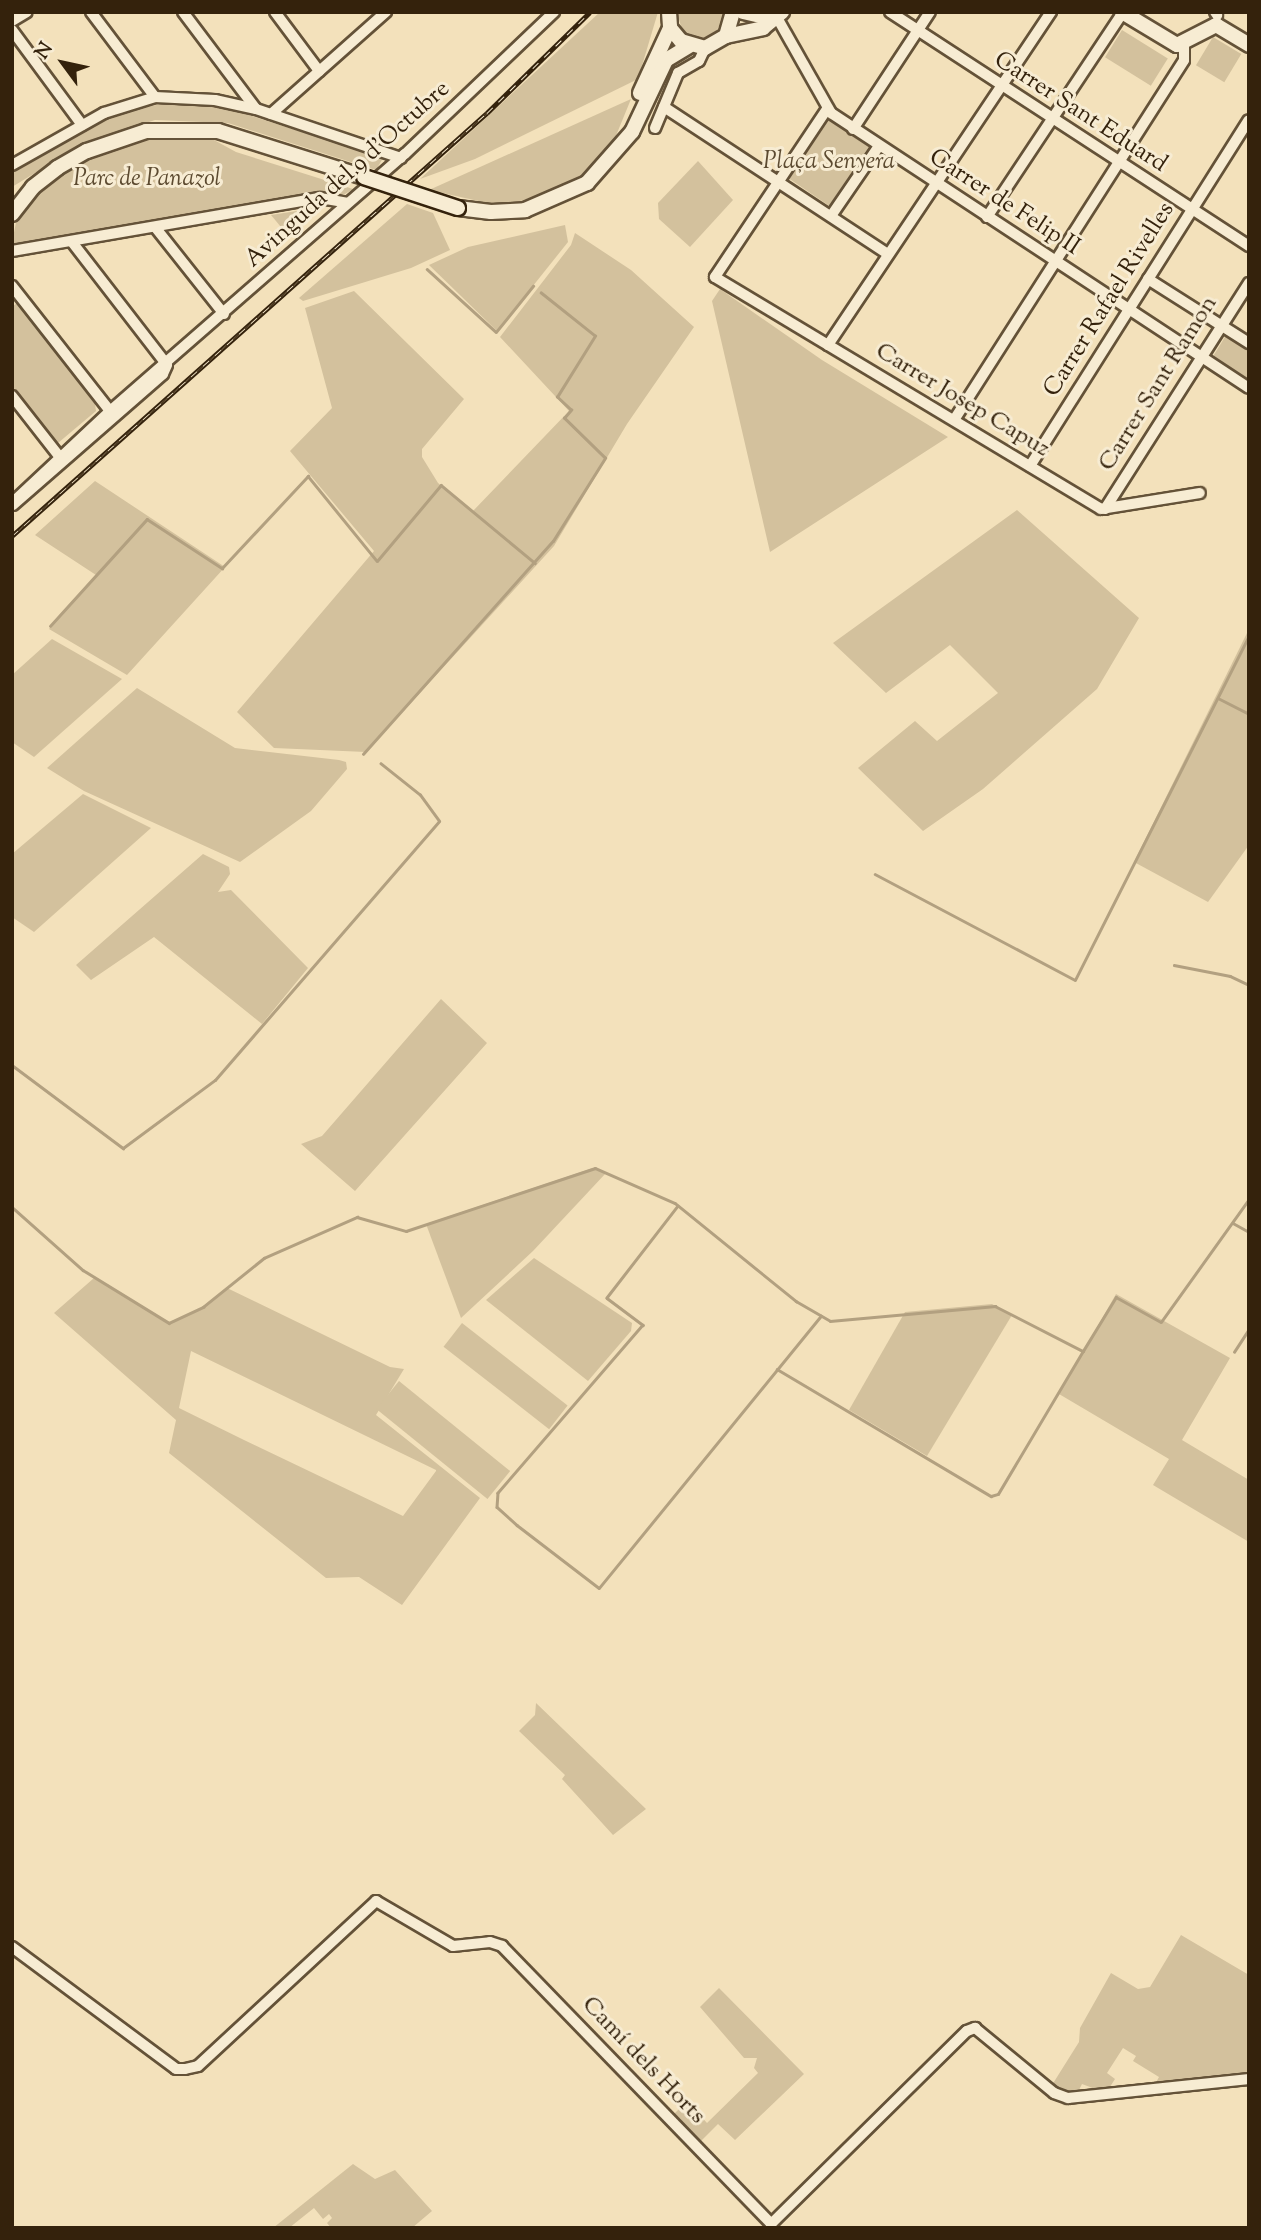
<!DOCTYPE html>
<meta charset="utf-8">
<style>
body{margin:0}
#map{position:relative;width:1261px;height:2240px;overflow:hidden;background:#f3e1bb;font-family:"Sorts Mill Goudy",serif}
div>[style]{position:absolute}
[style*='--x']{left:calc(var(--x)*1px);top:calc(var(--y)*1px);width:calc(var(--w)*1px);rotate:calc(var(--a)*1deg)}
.green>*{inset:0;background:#d3c19d;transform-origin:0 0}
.stream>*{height:2.5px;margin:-1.25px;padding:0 1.25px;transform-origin:1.25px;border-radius:1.25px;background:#b2a080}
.roads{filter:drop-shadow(2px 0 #645238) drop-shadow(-2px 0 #645238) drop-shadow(0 2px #645238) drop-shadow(0 -2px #645238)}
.street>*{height:10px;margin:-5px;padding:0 5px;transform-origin:5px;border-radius:5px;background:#f7ecd3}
.secondary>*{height:14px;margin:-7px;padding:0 7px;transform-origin:7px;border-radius:7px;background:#f7ecd3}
.rail>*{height:5px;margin-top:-2.5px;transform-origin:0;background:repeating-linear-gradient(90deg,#f7ecd3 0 8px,#34220c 0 16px);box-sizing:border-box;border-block:2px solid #34220c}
.bridges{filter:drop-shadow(2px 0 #34220c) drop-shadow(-2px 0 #34220c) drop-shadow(0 2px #34220c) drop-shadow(0 -2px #34220c)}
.secondary-bridge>*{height:14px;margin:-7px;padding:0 7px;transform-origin:7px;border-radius:7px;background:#f7ecd3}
span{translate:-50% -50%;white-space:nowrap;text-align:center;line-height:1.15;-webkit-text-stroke:6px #f7ecd3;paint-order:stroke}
.street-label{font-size:24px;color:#34220c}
.park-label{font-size:24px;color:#5c4a30;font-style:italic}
.frame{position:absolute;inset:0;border:14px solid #34220c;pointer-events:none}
.north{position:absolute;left:28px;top:28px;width:70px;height:70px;-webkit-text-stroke:5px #f7ecd3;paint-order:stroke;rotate:303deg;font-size:19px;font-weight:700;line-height:28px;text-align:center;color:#34220c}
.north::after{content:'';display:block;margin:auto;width:24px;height:32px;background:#34220c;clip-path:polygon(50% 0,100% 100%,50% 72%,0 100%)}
</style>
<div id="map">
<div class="green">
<div style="clip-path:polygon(600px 12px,658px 12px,638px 79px,475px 159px,420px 179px)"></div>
<div style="clip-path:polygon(677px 12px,724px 12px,725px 18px,712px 37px,696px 39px,682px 30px)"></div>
<div style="left:1122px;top:30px;width:54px;height:32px;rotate:32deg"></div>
<div style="left:1213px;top:37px;width:33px;height:33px;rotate:31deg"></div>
<div style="clip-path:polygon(631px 99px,613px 143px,574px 184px,520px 201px,492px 204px,429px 190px)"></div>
<div style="clip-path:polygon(171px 102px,230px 109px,383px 158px,376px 170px,228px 123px,155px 120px,84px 143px,12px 187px,12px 171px,91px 126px,123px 112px)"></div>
<div style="left:829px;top:120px;width:48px;height:71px;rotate:34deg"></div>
<div style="clip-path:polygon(177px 135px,214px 140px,236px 152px,353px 189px,345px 194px,321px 194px,22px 245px,12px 243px,17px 217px,38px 189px,85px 156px,137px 138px)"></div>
<div style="clip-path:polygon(698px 161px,733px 200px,690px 247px,659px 219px,658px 203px)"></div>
<div style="clip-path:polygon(407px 204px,433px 213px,450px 250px,411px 268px,303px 301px,299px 298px)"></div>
<div style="clip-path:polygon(322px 207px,290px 238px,271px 215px)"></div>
<div style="clip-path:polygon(565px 225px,568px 242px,497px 331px,429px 265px,468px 247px)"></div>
<div style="clip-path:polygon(575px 233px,631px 270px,694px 327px,627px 424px,554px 546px,366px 752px,274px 748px,237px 712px,374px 551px,290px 451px,332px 408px,305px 308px,354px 291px,464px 399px,422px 449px,422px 457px,438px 483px,473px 511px,569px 411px,500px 337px,571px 245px)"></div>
<div style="clip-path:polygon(720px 289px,822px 360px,948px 437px,770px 552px,712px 301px)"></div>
<div style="clip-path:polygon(17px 303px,95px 404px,96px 411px,58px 443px,12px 386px,12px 307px)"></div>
<div style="clip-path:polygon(1228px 332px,1249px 346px,1249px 382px,1212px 358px)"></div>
<div style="clip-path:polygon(95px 481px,225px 567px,127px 675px,49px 629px,96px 575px,35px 535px)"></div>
<div style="clip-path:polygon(1017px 510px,1139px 618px,1097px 689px,983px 789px,923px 831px,858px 768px,915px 721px,937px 741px,998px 693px,950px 645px,886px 693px,833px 643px)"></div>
<div style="clip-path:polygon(1249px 629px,1249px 845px,1208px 902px,1134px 862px)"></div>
<div style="clip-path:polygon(52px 639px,122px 679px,34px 757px,12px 742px,12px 675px)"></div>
<div style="clip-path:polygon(137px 688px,235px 748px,339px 760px,346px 762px,347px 769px,311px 811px,240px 862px,84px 791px,47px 768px)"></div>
<div style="clip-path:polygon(83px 794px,151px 828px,34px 932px,12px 917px,12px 854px)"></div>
<div style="clip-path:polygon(203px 854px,229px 867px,230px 874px,218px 892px,231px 890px,308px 968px,262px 1024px,154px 937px,91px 980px,76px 965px)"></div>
<div style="clip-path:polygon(441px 999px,487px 1043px,355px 1191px,301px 1144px,322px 1136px)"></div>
<div style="clip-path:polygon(593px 1168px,606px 1173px,533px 1251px,461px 1318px,426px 1224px)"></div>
<div style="clip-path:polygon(534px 1258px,632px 1323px,631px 1331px,588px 1381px,486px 1300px)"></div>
<div style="clip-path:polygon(evenodd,94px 1278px,169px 1323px,201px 1309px,227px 1288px,390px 1367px,404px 1369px,376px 1415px,480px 1498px,402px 1605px,359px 1577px,326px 1578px,169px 1453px,176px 1420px,54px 1313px,94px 1278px,191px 1351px,436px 1470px,436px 1471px,403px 1516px,244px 1440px,179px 1408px,191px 1351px)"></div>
<div style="clip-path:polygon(1116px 1294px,1230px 1358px,1182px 1440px,1249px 1480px,1249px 1542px,1153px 1485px,1169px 1459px,1059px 1394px)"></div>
<div style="clip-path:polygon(992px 1304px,1012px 1315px,927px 1456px,849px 1410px,905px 1312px)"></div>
<div style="left:462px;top:1323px;width:134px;height:30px;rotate:38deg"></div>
<div style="left:399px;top:1381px;width:143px;height:36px;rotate:39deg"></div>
<div style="clip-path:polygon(536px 1703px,646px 1809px,613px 1835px,562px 1779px,565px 1775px,519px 1731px,535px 1715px)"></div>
<div style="clip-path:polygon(1181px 1935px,1249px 1975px,1249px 2072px,1153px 2088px,1159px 2077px,1133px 2061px,1136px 2056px,1123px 2048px,1107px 2073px,1115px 2079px,1106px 2093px,1082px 2084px,1078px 2092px,1061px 2091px,1052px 2085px,1079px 2042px,1080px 2028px,1111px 1973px,1138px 1989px,1150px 1987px)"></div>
<div style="clip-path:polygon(719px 1988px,804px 2074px,735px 2140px,718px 2124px,699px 2143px,673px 2115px,687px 2101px,707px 2123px,758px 2073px,754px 2068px,757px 2058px,744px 2058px,700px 2007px)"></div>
<div style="clip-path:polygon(353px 2164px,375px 2179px,395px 2170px,432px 2211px,412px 2228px,331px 2228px,327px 2223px,332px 2218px,329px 2214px,323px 2219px,314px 2208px,289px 2228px,273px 2228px)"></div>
</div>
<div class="stream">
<div style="--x:427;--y:269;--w:93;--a:42.4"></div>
<div style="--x:496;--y:332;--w:59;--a:-51.2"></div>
<div style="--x:50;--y:626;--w:144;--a:-47.8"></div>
<div style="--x:147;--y:519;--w:90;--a:33.2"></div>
<div style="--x:222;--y:568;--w:126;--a:-46.9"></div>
<div style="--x:308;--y:476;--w:109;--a:50.9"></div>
<div style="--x:377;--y:561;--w:99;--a:-49.9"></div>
<div style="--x:441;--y:485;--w:122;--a:39.7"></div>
<div style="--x:1218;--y:698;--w:35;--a:27"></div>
<div style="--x:363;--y:754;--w:285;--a:-48.3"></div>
<div style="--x:553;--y:541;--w:98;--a:-57.9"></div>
<div style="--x:605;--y:458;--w:57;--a:-135.7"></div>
<div style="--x:564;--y:418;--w:11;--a:-49"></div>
<div style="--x:571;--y:410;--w:19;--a:-137"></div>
<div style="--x:557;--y:397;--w:72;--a:-58.1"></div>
<div style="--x:595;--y:336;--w:69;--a:-141.5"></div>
<div style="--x:875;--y:874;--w:226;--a:27.9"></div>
<div style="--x:1075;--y:980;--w:386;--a:-63.2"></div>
<div style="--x:1174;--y:965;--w:57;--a:11.1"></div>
<div style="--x:1230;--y:976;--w:21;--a:25"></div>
<div style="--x:12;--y:1065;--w:139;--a:36.8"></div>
<div style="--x:123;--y:1148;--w:114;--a:-36.5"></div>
<div style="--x:215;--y:1080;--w:342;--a:-49.1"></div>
<div style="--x:439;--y:821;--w:32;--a:-126"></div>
<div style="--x:420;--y:795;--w:50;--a:-141.5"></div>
<div style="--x:678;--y:1206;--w:116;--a:127.7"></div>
<div style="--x:607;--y:1298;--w:45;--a:36.9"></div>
<div style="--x:643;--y:1325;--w:222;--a:130.8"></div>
<div style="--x:498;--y:1493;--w:14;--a:94"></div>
<div style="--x:497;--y:1507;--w:27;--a:42"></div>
<div style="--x:517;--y:1525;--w:103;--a:37.5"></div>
<div style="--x:599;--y:1588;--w:351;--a:-50.8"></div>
<div style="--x:12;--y:1207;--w:95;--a:41.6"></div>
<div style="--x:83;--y:1270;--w:101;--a:31.6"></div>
<div style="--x:169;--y:1323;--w:38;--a:-25"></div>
<div style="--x:203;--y:1307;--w:78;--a:-38.8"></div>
<div style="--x:264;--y:1258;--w:102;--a:-23.8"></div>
<div style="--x:357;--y:1217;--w:51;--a:15.9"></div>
<div style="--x:406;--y:1231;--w:199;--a:-18.4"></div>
<div style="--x:595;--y:1168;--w:87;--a:23.6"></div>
<div style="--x:675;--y:1203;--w:156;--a:39"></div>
<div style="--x:796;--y:1301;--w:39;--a:30"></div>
<div style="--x:830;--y:1321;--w:166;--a:-5.2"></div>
<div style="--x:995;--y:1306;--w:99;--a:27.1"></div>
<div style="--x:1083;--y:1351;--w:63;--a:-58.6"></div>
<div style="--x:1116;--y:1297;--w:51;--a:29.1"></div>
<div style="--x:1161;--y:1322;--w:151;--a:-54.4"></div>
<div style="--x:1233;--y:1223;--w:18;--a:29"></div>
<div style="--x:1234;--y:1352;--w:27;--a:-57"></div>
<div style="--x:777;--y:1369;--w:249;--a:30.7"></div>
<div style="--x:991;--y:1496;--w:7;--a:-16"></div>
<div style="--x:998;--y:1494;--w:166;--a:-59.3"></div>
</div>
<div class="roads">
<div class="street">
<div style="--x:91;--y:12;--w:106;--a:53"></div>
<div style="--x:183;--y:12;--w:121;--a:53"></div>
<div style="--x:275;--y:12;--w:74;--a:53.3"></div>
<div style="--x:890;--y:12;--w:429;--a:33.1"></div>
<div style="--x:1215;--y:12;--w:4;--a:56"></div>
<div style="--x:775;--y:14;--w:114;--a:60.5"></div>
<div style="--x:831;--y:113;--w:500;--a:33.34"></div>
<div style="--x:12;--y:21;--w:17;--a:-31"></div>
<div style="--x:12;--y:30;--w:118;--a:53.6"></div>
<div style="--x:664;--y:107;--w:268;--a:33.3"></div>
<div style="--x:827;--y:109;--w:202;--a:123.7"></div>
<div style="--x:715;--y:277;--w:450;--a:31"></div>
<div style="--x:1101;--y:509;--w:100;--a:-9.2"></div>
<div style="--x:271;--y:114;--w:154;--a:-41.6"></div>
<div style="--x:655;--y:128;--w:60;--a:-67.3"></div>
<div style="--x:678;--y:73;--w:24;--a:-30"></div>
<div style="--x:699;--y:61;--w:14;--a:-65"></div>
<div style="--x:853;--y:129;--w:140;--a:-56.7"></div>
<div style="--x:12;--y:165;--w:106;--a:-29.5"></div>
<div style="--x:104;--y:113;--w:53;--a:-17.4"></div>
<div style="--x:155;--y:97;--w:60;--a:2.9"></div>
<div style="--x:215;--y:100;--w:42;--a:12.4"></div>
<div style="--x:256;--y:109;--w:153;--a:18.7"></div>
<div style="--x:831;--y:216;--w:85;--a:-55.6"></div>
<div style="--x:987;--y:217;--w:246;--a:-56.4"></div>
<div style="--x:155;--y:227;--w:111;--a:51.6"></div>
<div style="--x:72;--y:242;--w:155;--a:52.3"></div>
<div style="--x:12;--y:251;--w:313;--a:-9.8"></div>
<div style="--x:320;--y:198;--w:27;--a:10"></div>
<div style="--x:1148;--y:279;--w:120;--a:32.4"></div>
<div style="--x:12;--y:286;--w:159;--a:51.9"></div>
<div style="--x:828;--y:345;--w:401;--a:-56.2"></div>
<div style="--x:12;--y:396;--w:76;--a:51.9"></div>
<div style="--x:954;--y:420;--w:427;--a:-57.4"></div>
<div style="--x:1184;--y:60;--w:15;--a:-90"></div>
<div style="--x:1030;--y:466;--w:409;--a:-57.7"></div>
<div style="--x:12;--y:503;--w:134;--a:-43.2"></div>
<div style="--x:110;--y:411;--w:391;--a:-41.1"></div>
<div style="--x:405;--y:154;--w:206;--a:-43.6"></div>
<div style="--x:13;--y:505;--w:199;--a:-41.1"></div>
<div style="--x:163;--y:374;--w:10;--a:-66"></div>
<div style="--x:1105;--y:509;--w:268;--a:-57.5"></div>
<div style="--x:12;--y:1947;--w:204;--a:36.6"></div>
<div style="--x:176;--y:2069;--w:9;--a:0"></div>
<div style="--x:185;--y:2069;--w:13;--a:-13"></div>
<div style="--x:198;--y:2066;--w:243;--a:-42.8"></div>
<div style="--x:376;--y:1901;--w:89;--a:30.3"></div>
<div style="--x:453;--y:1946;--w:37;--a:-6"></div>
<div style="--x:490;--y:1942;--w:13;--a:18"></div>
<div style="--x:502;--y:1946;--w:387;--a:45.9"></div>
<div style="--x:771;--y:2224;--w:275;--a:-44.6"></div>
<div style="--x:967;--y:2031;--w:9;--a:-21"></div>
<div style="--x:975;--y:2028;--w:102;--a:39.4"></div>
<div style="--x:1054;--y:2093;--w:15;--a:20"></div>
<div style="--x:1068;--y:2098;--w:182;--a:-6"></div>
</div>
<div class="secondary">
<div style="--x:669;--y:12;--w:16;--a:86"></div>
<div style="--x:670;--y:28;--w:17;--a:50"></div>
<div style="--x:681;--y:41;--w:25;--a:16"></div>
<div style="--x:705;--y:48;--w:24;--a:-30"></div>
<div style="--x:726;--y:36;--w:25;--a:-74"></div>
<div style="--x:743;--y:12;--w:31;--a:13"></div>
<div style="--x:1122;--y:12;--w:64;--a:31"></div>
<div style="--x:1177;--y:45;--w:44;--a:-27.1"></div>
<div style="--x:1216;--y:25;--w:39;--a:31"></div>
<div style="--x:726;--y:36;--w:38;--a:-12"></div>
<div style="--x:763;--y:28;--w:25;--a:-40"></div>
<div style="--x:640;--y:93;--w:72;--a:-65.2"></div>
<div style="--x:458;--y:208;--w:33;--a:7"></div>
<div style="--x:491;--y:212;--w:34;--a:-3"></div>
<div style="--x:525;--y:210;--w:68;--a:-23.5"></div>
<div style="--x:587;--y:183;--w:68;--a:-48.6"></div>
<div style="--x:632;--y:132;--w:80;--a:-64.7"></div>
<div style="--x:666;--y:60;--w:27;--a:-31"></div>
<div style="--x:12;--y:214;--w:34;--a:-52"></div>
<div style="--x:33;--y:187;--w:31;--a:-38"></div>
<div style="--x:57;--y:168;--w:34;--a:-30"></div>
<div style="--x:87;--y:151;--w:62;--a:-18.7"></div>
<div style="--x:146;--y:131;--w:72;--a:0"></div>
<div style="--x:218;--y:131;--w:153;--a:17.5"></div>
</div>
</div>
<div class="rail">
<div style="--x:12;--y:536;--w:636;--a:-41.69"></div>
<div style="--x:487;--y:113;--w:144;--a:-44.4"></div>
</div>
<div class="bridges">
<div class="secondary-bridge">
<div style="--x:364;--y:177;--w:99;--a:18.3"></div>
</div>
</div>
<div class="street-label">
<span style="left:1080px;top:113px;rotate:33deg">Carrer Sant Eduard</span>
<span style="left:348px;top:175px;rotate:-42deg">Avinguda del 9 d'Octubre</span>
<span style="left:1004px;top:203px;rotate:33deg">Carrer de Felip II</span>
<span style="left:1110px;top:300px;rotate:-58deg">Carrer Rafael Rivelles</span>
<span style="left:1159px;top:384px;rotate:-58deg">Carrer Sant Ramon</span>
<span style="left:962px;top:401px;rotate:31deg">Carrer Josep Capuz</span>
<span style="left:643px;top:2061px;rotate:46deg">Camí dels Horts</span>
</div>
<div class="park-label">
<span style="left:829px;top:163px">Plaça Senyera</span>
<span style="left:147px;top:180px">Parc de Panazol</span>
</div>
<div class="frame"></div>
<div class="north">N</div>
</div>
